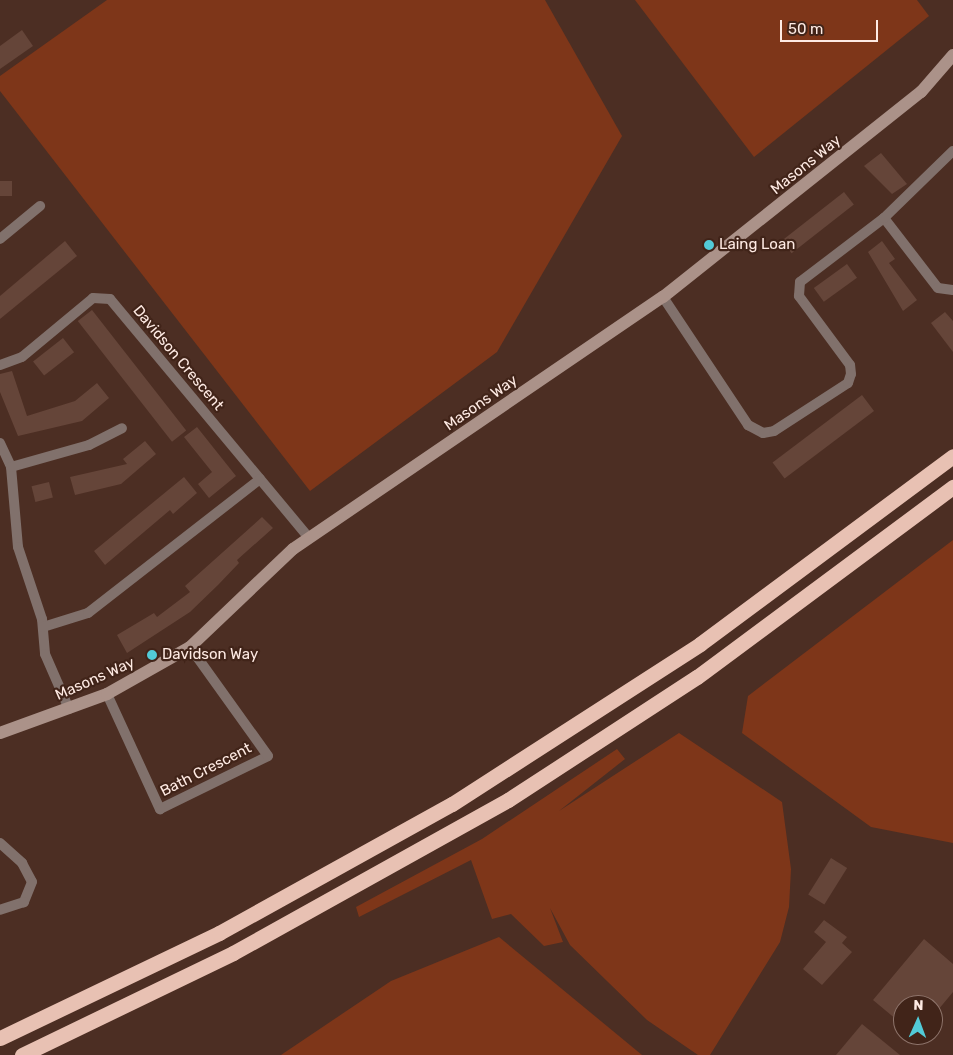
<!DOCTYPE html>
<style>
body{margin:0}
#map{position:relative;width:953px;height:1055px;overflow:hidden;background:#4c2e23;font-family:Rubik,sans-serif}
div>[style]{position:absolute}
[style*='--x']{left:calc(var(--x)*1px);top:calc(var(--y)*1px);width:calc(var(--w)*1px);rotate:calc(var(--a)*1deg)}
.green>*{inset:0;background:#7e3619}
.building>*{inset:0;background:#654539;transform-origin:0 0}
.street>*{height:10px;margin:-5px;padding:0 5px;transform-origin:5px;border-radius:5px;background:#81716c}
.secondary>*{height:12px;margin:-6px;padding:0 6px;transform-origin:6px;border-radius:6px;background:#ab9289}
.highway>*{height:15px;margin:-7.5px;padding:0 7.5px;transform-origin:7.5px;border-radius:7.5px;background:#e8c1b3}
.dots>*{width:14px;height:14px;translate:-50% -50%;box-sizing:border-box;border:2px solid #412419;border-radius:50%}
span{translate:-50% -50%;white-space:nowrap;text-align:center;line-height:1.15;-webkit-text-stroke:4.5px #412419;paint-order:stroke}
.street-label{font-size:15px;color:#feeae3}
.poi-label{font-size:15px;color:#feeae3}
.left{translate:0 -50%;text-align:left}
.north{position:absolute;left:893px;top:995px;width:50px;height:50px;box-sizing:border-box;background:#412419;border:1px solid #8d736a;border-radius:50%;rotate:2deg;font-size:14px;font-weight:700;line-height:20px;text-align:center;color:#feeae3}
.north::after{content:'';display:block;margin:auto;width:18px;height:22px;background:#52cbd8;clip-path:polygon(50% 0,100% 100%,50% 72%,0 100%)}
.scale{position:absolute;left:780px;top:20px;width:98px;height:22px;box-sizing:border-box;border:2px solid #feeae3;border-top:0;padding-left:6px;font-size:15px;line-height:18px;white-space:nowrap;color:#feeae3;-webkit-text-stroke:4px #412419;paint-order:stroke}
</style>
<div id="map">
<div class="green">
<div style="clip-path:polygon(107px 0,545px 0,622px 136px,497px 352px,310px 491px,0 91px,0 76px)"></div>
<div style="clip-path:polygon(635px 0,917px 0,929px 16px,754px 157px)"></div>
<div style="clip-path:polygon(953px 540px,953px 843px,871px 827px,742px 733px,748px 696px)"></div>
<div style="clip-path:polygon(679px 733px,782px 802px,791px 869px,789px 907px,780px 942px,710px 1055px,698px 1055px,647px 1020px,570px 945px,550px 908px,563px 942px,544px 946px,511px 914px,492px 919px,471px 860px,359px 917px,356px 907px,482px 839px,617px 749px,625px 759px,559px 811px)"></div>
<div style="clip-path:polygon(499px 937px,642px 1055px,281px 1055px,391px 981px)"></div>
</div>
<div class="building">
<div style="clip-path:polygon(22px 30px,33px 46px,0 69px,0 46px)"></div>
<div style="clip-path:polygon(881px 153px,907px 184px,892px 194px,864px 166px)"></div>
<div style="left:0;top:181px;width:12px;height:15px"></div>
<div style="left:844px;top:192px;width:16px;height:79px;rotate:52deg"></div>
<div style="clip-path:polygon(65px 241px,77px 256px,0 319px,0 296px)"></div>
<div style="clip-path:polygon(882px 241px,895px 259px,889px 263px,917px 300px,903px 311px,868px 252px)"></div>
<div style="left:847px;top:264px;width:17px;height:41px;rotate:54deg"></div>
<div style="left:92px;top:310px;width:153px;height:18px;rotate:52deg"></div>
<div style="clip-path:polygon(945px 312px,953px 321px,953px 352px,931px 323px)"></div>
<div style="left:63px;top:338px;width:18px;height:38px;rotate:52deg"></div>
<div style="clip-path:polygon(12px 371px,27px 416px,75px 401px,97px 383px,109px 398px,82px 421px,18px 436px,0 392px,0 374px)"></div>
<div style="left:862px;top:395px;width:20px;height:112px;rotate:53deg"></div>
<div style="clip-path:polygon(197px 427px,236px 476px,209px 498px,198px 484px,212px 472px,184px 437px)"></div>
<div style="clip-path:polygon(145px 441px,156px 454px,121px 484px,75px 495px,70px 477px,127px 464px,123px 459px)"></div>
<div style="clip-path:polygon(184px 477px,197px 493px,173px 514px,170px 510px,105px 565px,94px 551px)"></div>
<div style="left:49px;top:482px;width:16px;height:18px;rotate:76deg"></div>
<div style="clip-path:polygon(262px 517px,273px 528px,237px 560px,239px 563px,218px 585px,190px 612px,127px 653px,117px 635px,154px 613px,157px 617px,190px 592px,185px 586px)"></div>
<div style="left:831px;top:858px;width:19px;height:43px;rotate:32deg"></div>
<div style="clip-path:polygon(824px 920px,847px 937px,842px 943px,852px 952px,822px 985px,803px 969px,826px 942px,814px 932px)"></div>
<div style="clip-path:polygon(924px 939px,953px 964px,953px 992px,933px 1016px,933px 1005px,903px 1005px,903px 1025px,873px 1000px)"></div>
<div style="clip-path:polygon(862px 1024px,900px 1055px,836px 1055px)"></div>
</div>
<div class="street">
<div style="--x:884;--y:218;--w:88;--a:52.4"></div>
<div style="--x:938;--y:288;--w:15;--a:8"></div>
<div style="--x:0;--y:239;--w:52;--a:-39.5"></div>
<div style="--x:663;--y:297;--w:154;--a:56.4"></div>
<div style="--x:748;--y:425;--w:17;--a:28"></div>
<div style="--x:763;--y:433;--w:11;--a:-10"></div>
<div style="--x:774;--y:431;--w:88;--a:-33"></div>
<div style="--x:848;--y:383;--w:9;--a:-72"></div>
<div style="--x:851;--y:374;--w:9;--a:-96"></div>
<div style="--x:850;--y:365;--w:86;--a:-126.5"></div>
<div style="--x:799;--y:296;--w:14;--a:-86"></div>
<div style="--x:800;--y:282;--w:106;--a:-37.3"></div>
<div style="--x:884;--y:218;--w:96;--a:-44.2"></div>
<div style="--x:0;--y:365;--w:23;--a:-20"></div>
<div style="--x:22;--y:357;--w:92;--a:-39.7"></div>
<div style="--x:93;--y:298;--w:17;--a:3"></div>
<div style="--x:110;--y:299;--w:311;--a:50.2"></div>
<div style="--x:0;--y:443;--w:26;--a:65"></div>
<div style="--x:11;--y:467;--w:80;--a:85"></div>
<div style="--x:18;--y:547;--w:76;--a:71.6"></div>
<div style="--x:42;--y:619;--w:35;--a:85"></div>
<div style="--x:45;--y:654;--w:60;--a:66.4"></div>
<div style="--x:11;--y:467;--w:81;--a:-15.8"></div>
<div style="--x:89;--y:445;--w:37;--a:-27"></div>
<div style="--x:43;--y:627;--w:47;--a:-17.3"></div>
<div style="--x:88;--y:613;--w:218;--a:-37.9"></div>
<div style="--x:107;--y:694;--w:127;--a:65.3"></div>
<div style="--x:160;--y:809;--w:120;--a:-26.1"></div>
<div style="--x:268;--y:756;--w:134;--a:-125.6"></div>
<div style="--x:0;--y:843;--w:30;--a:42"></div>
<div style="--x:22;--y:863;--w:21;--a:62"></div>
<div style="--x:32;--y:882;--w:22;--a:112"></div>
<div style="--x:24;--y:902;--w:25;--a:162"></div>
</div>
<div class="secondary">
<div style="--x:0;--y:733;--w:114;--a:-20"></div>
<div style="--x:107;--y:694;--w:95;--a:-29.5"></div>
<div style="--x:190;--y:647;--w:142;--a:-43.6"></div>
<div style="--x:293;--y:549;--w:448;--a:-34.3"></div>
<div style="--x:663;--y:297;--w:330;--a:-38.5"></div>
<div style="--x:921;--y:92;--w:49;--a:-49.1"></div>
</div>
<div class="highway">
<div style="--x:0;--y:1038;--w:243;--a:-25.6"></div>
<div style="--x:219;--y:933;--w:266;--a:-29"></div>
<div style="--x:452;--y:804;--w:295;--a:-32.8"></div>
<div style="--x:700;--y:644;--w:315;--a:-36.6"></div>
<div style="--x:22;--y:1055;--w:234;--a:-25.8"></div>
<div style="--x:233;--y:953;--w:315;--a:-29.1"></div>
<div style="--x:508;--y:800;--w:225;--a:-33.1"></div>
<div style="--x:697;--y:677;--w:319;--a:-36.6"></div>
</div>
<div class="dots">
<div style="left:709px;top:245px;background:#52cbd8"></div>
<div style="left:152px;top:655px;background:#52cbd8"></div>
</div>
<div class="street-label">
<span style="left:806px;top:165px;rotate:-39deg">Masons Way</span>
<span style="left:178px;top:358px;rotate:50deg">Davidson Crescent</span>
<span style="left:481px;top:403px;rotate:-35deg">Masons Way</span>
<span style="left:95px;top:679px;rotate:-24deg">Masons Way</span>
<span style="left:206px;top:770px;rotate:-27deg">Bath Crescent</span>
</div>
<div class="poi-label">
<span class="left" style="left:719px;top:245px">Laing Loan</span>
<span class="left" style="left:162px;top:655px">Davidson Way</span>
</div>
<div class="north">N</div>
<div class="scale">50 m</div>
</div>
